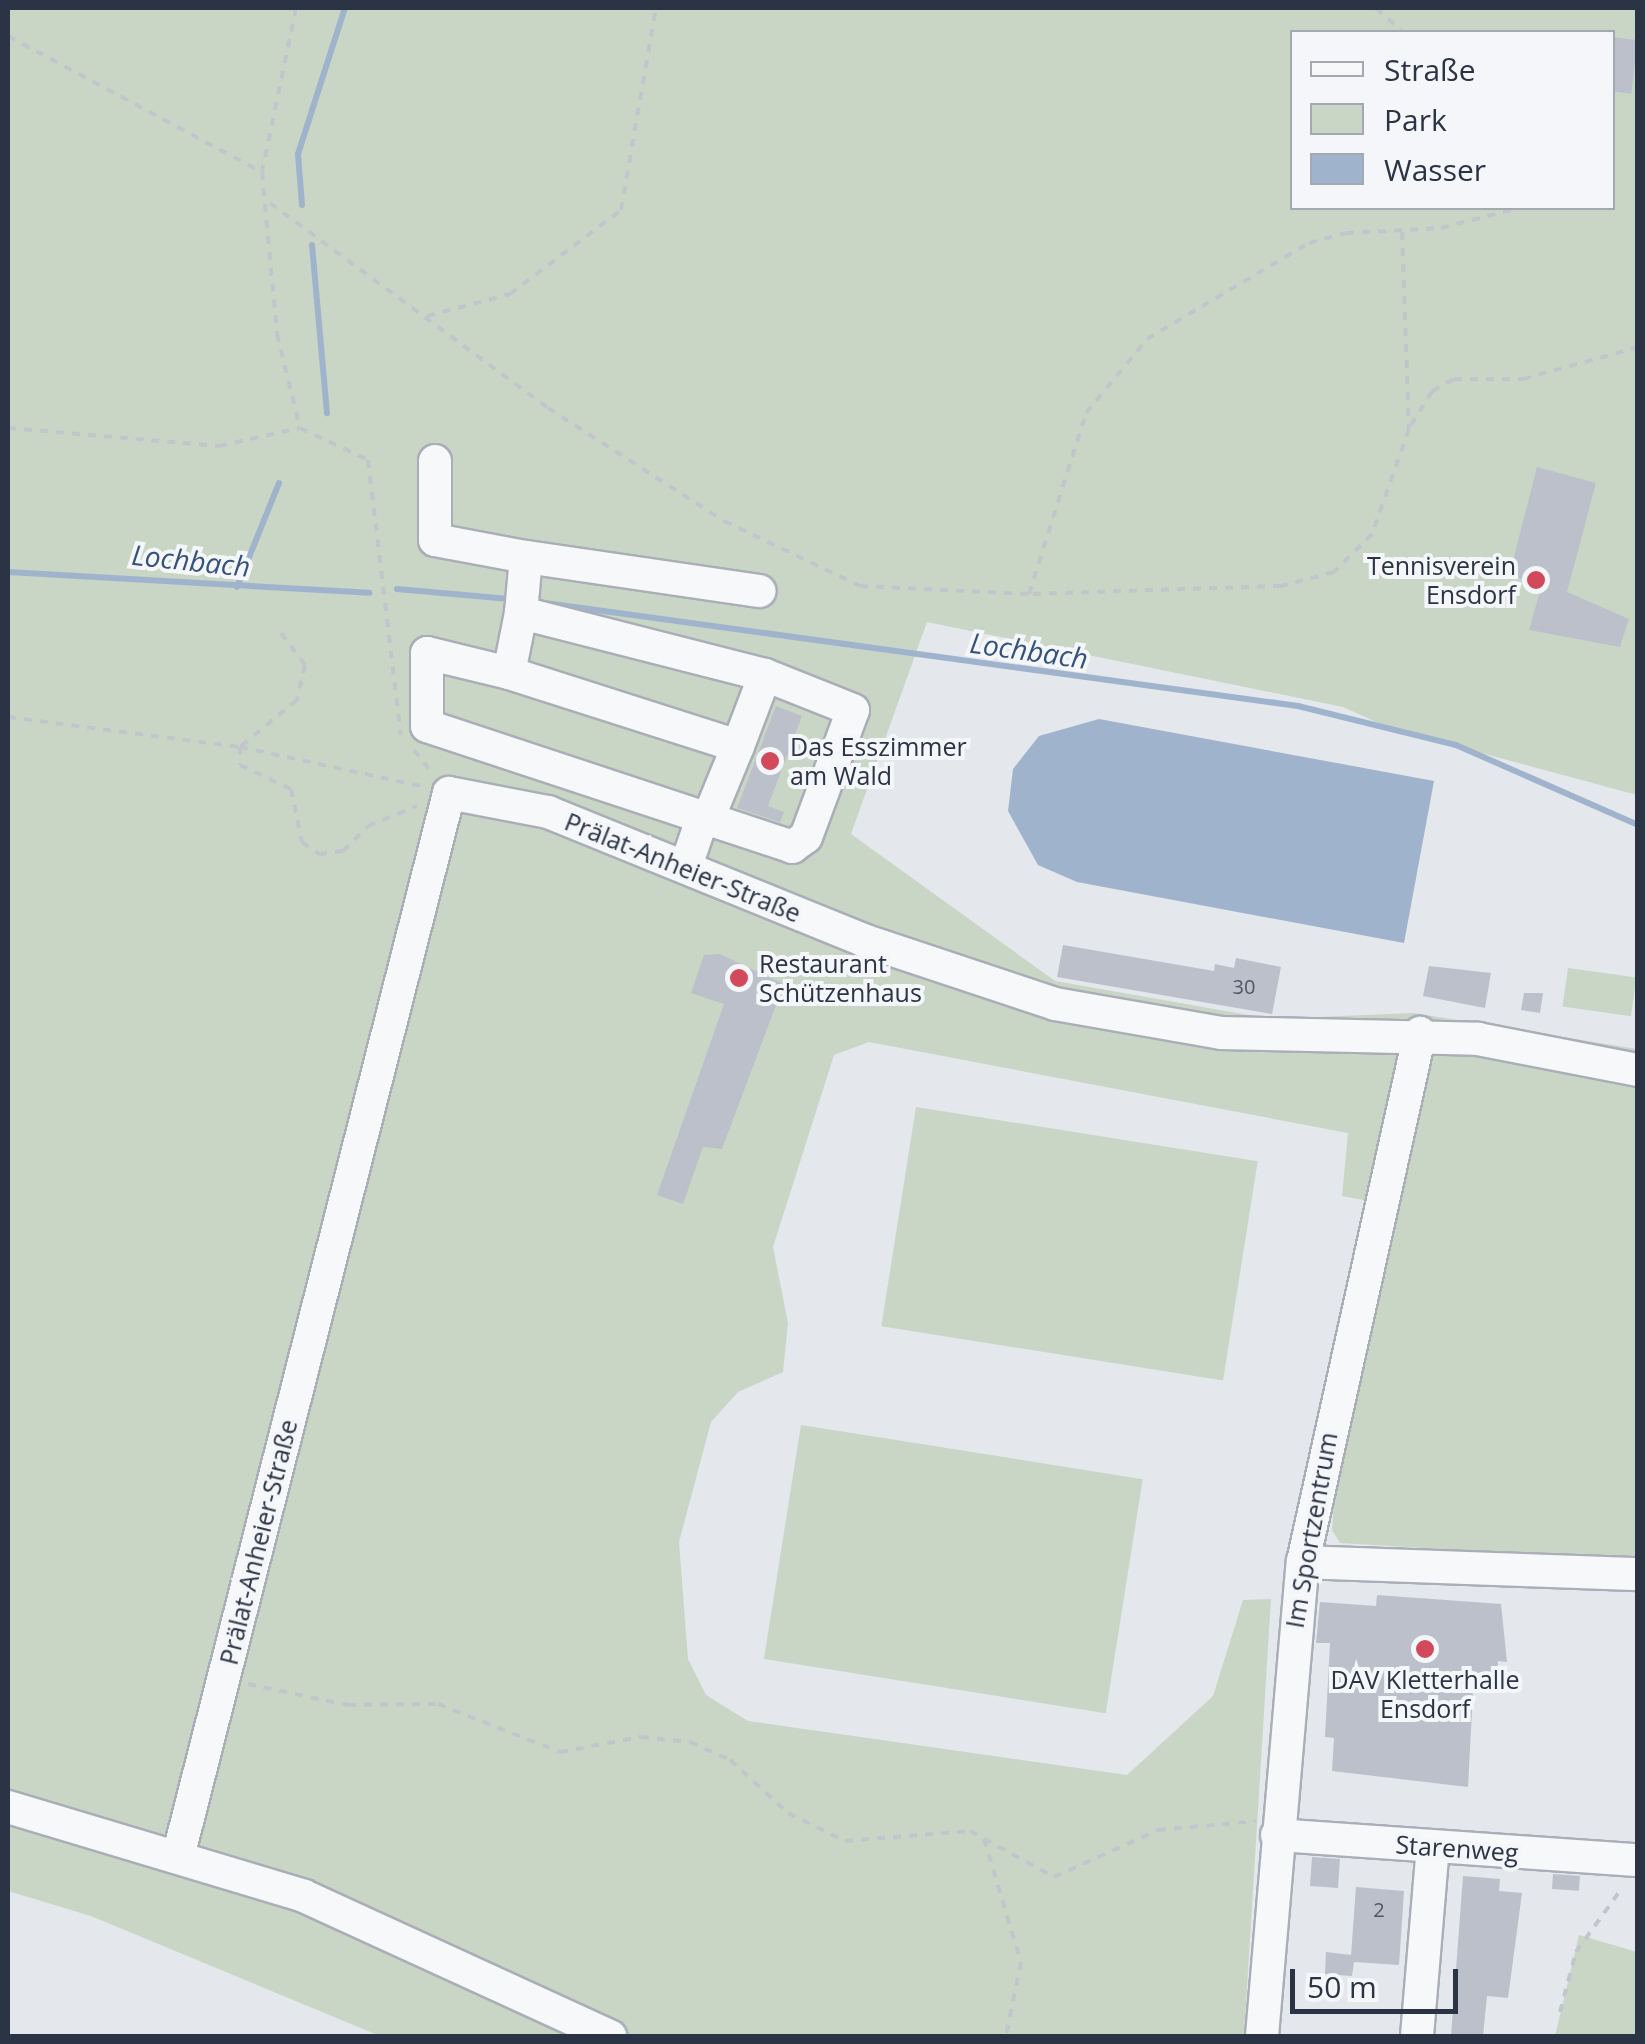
<!DOCTYPE html>
<meta charset="utf-8">
<style>
body{margin:0}
#map{position:relative;width:1645px;height:2044px;overflow:hidden;background:#e4e7ec;font-family:"Open Sans",sans-serif}
div>[style]{position:absolute}
[style*='--x']{left:calc(var(--x)*1px);top:calc(var(--y)*1px);width:calc(var(--w)*1px);rotate:calc(var(--a)*1deg)}
.green>*{inset:0;background:#c9d6c5;transform-origin:0 0}
.water>*{inset:0;background:#9fb4cc}
.stream>*{height:6px;margin:-3px;padding:0 3px;transform-origin:3px;border-radius:3px;background:#9fb4cc}
.building>*{inset:0;background:#bbc0ca;transform-origin:0 0}
.path>*{height:4px;margin-top:-2px;transform-origin:0;background:repeating-linear-gradient(90deg,#c2c5cb 0 8px,transparent 0 16px)}
.roads{filter:drop-shadow(2px 0 #a9aeb7) drop-shadow(-2px 0 #a9aeb7) drop-shadow(0 2px #a9aeb7) drop-shadow(0 -2px #a9aeb7)}
.minor>*{height:32px;margin:-16px;padding:0 16px;transform-origin:16px;border-radius:16px;background:#f7f8fa}
.dots>*{width:28px;height:28px;translate:-50% -50%;box-sizing:border-box;border:5px solid #f4f6f9;border-radius:50%}
span{translate:-50% -50%;white-space:nowrap;text-align:center;line-height:1.15;-webkit-text-stroke:8px #f4f6f9;paint-order:stroke}
.number-label{font-size:20px;color:#4f5766}
.number-label span{-webkit-text-stroke-width:0}
.poi-label{font-size:25px;color:#2b3445}
.right{translate:-100% -50%;text-align:right}
.left{translate:0 -50%;text-align:left}
.street-label{font-size:25px;color:#2b3445}
.water-label{font-size:28px;color:#34527a;font-style:italic}
.frame{position:absolute;inset:0;border:10px solid #2b3445;pointer-events:none}
.legend{position:absolute;left:1290px;top:30px;width:325px;height:180px;box-sizing:border-box;background:#f4f6f9;border:2px solid #a4a8b1;margin:0;padding:12px 18px;list-style:none;font-size:30px;color:#2b3445}
.legend li{display:flex;align-items:center;gap:20px;height:50px}
.legend b{width:50px;border:2px solid #a4a8b1}
.scale{position:absolute;left:1290px;top:1969px;width:168px;height:45px;box-sizing:border-box;border:5px solid #2b3445;border-top:0;padding-left:12px;font-size:30px;line-height:35px;white-space:nowrap;color:#2b3445;-webkit-text-stroke:8px #f4f6f9;paint-order:stroke}
</style>
<div id="map">
<div class="green">
<div style="clip-path:polygon(evenodd,8px 8px,1637px 8px,1637px 795px,1389px 728px,1343px 707px,927px 622px,851px 834px,1055px 981px,1271px 1019px,1414px 1013px,1637px 1049px,1637px 1561px,1340px 1543px,1332px 1530px,1337px 1465px,1395px 1206px,1342px 1196px,1348px 1133px,869px 1042px,834px 1055px,773px 1247px,788px 1323px,783px 1372px,738px 1392px,711px 1422px,679px 1542px,688px 1659px,706px 1695px,748px 1721px,1127px 1775px,1213px 1696px,1243px 1600px,1271px 1599px,1244px 2036px,380px 2036px,91px 1916px,8px 1891px,8px 8px,1292px 32px,1612px 32px,1612px 208px,1292px 208px,1292px 32px)"></div>
<div style="left:1568px;top:968px;width:69px;height:39px;rotate:8deg"></div>
<div style="left:916px;top:1107px;width:346px;height:222px;rotate:9deg"></div>
<div style="left:801px;top:1425px;width:346px;height:237px;rotate:9deg"></div>
<div style="clip-path:polygon(1579px 1935px,1637px 1952px,1637px 2036px,1555px 2036px)"></div>
</div>
<div class="water">
<div style="clip-path:polygon(1099px 719px,1434px 781px,1404px 943px,1077px 882px,1038px 865px,1008px 811px,1013px 769px,1039px 736px)"></div>
</div>
<div class="stream">
<div style="--x:302;--y:205;--w:51;--a:-94.5"></div>
<div style="--x:298;--y:154;--w:153;--a:-72.2"></div>
<div style="--x:312;--y:245;--w:169;--a:84.9"></div>
<div style="--x:8;--y:572;--w:362;--a:3.3"></div>
<div style="--x:237;--y:587;--w:112;--a:-68"></div>
<div style="--x:397;--y:589;--w:113;--a:5.1"></div>
<div style="--x:538;--y:602;--w:767;--a:7.79"></div>
<div style="--x:1298;--y:706;--w:163;--a:13.9"></div>
<div style="--x:1456;--y:745;--w:199;--a:23.7"></div>
</div>
<div class="building">
<div style="left:1612px;top:37px;width:26px;height:54px;rotate:7deg"></div>
<div style="clip-path:polygon(1537px 467px,1596px 483px,1567px 592px,1629px 619px,1620px 647px,1529px 630px,1542px 584px,1509px 576px)"></div>
<div style="clip-path:polygon(776px 706px,802px 716px,768px 806px,784px 812px,780px 822px,737px 808px)"></div>
<div style="clip-path:polygon(1063px 945px,1214px 971px,1215px 964px,1234px 968px,1236px 958px,1281px 967px,1272px 1014px,1057px 977px)"></div>
<div style="clip-path:polygon(720px 954px,784px 984px,722px 1149px,703px 1147px,683px 1204px,657px 1195px,724px 1004px,691px 993px,704px 955px)"></div>
<div style="clip-path:polygon(1429px 966px,1491px 973px,1485px 1008px,1423px 996px)"></div>
<div style="clip-path:polygon(1524px 993px,1543px 993px,1540px 1013px,1521px 1010px)"></div>
<div style="clip-path:polygon(1377px 1595px,1501px 1604px,1507px 1662px,1498px 1661px,1496px 1693px,1473px 1692px,1468px 1787px,1332px 1771px,1334px 1738px,1325px 1737px,1330px 1643px,1316px 1643px,1320px 1602px,1376px 1606px)"></div>
<div style="left:1312px;top:1857px;width:28px;height:29px;rotate:4deg"></div>
<div style="left:1553px;top:1874px;width:27px;height:15px;rotate:4deg"></div>
<div style="clip-path:polygon(1463px 1876px,1500px 1879px,1499px 1891px,1522px 1893px,1508px 1998px,1487px 1996px,1483px 2036px,1451px 2036px)"></div>
<div style="clip-path:polygon(1356px 1887px,1404px 1891px,1399px 1965px,1354px 1962px,1352px 1976px,1325px 1974px,1326px 1952px,1351px 1955px)"></div>
</div>
<div class="path">
<div style="--x:296;--y:8;--w:167;--a:101.7"></div>
<div style="--x:262;--y:172;--w:163;--a:84.7"></div>
<div style="--x:277;--y:334;--w:97;--a:76.3"></div>
<div style="--x:300;--y:428;--w:75;--a:25.2"></div>
<div style="--x:368;--y:460;--w:277;--a:83.2"></div>
<div style="--x:1376;--y:8;--w:36;--a:42"></div>
<div style="--x:8;--y:36;--w:288;--a:28.2"></div>
<div style="--x:270;--y:203;--w:345;--a:36.4"></div>
<div style="--x:548;--y:408;--w:209;--a:32.7"></div>
<div style="--x:724;--y:521;--w:151;--a:25.5"></div>
<div style="--x:860;--y:586;--w:169;--a:2.7"></div>
<div style="--x:1402;--y:232;--w:197;--a:88"></div>
<div style="--x:1409;--y:429;--w:111;--a:109.4"></div>
<div style="--x:1372;--y:534;--w:54;--a:135"></div>
<div style="--x:1334;--y:572;--w:55;--a:165.2"></div>
<div style="--x:1281;--y:586;--w:252;--a:178.2"></div>
<div style="--x:1029;--y:594;--w:190;--a:-72.5"></div>
<div style="--x:1086;--y:413;--w:96;--a:-50.5"></div>
<div style="--x:1147;--y:339;--w:188;--a:-30.7"></div>
<div style="--x:1309;--y:243;--w:38;--a:-15"></div>
<div style="--x:1346;--y:233;--w:95;--a:-3"></div>
<div style="--x:1441;--y:228;--w:81;--a:-14.4"></div>
<div style="--x:427;--y:316;--w:86;--a:-14.8"></div>
<div style="--x:510;--y:294;--w:139;--a:-37.1"></div>
<div style="--x:621;--y:210;--w:205;--a:-80.2"></div>
<div style="--x:1411;--y:425;--w:40;--a:-58"></div>
<div style="--x:1432;--y:391;--w:25;--a:-29"></div>
<div style="--x:1454;--y:379;--w:69;--a:0"></div>
<div style="--x:1523;--y:379;--w:119;--a:-15.5"></div>
<div style="--x:8;--y:428;--w:212;--a:4.9"></div>
<div style="--x:219;--y:446;--w:83;--a:-12.5"></div>
<div style="--x:281;--y:633;--w:40;--a:53"></div>
<div style="--x:305;--y:665;--w:36;--a:103"></div>
<div style="--x:297;--y:700;--w:74;--a:140.5"></div>
<div style="--x:240;--y:747;--w:18;--a:90"></div>
<div style="--x:240;--y:765;--w:56;--a:25.2"></div>
<div style="--x:291;--y:789;--w:54;--a:78.3"></div>
<div style="--x:302;--y:842;--w:21;--a:35"></div>
<div style="--x:319;--y:854;--w:24;--a:-7"></div>
<div style="--x:343;--y:851;--w:35;--a:-45"></div>
<div style="--x:368;--y:826;--w:53;--a:-22.2"></div>
<div style="--x:8;--y:717;--w:234;--a:7.4"></div>
<div style="--x:240;--y:747;--w:185;--a:12.2"></div>
<div style="--x:414;--y:750;--w:31;--a:52"></div>
<div style="--x:248;--y:1684;--w:102;--a:11.9"></div>
<div style="--x:348;--y:1705;--w:90;--a:-0.6"></div>
<div style="--x:438;--y:1704;--w:131;--a:21.5"></div>
<div style="--x:560;--y:1752;--w:82;--a:-10.5"></div>
<div style="--x:641;--y:1737;--w:49;--a:5.8"></div>
<div style="--x:690;--y:1742;--w:44;--a:24.2"></div>
<div style="--x:730;--y:1760;--w:79;--a:42.4"></div>
<div style="--x:788;--y:1813;--w:64;--a:26.2"></div>
<div style="--x:845;--y:1841;--w:125;--a:-4.6"></div>
<div style="--x:970;--y:1831;--w:96;--a:28.7"></div>
<div style="--x:1054;--y:1877;--w:114;--a:-24.3"></div>
<div style="--x:1158;--y:1830;--w:98;--a:-5.2"></div>
<div style="--x:984;--y:1839;--w:128;--a:73.3"></div>
<div style="--x:1021;--y:1962;--w:76;--a:101.5"></div>
<div style="--x:1560;--y:2012;--w:62;--a:-75.1"></div>
<div style="--x:1576;--y:1952;--w:79;--a:-54.3"></div>
</div>
<div class="roads">
<div class="minor">
<div style="--x:435;--y:461;--w:79;--a:90"></div>
<div style="--x:435;--y:540;--w:93;--a:10.6"></div>
<div style="--x:521;--y:613;--w:56;--a:-84.9"></div>
<div style="--x:526;--y:557;--w:236;--a:8.3"></div>
<div style="--x:509;--y:673;--w:84;--a:-166.3"></div>
<div style="--x:427;--y:653;--w:73;--a:90"></div>
<div style="--x:427;--y:726;--w:385;--a:18.3"></div>
<div style="--x:792;--y:847;--w:17;--a:-36"></div>
<div style="--x:806;--y:837;--w:135;--a:-69.7"></div>
<div style="--x:853;--y:710;--w:95;--a:-158.3"></div>
<div style="--x:687;--y:863;--w:40;--a:-71.1"></div>
<div style="--x:700;--y:825;--w:15;--a:-48"></div>
<div style="--x:710;--y:814;--w:74;--a:-67.6"></div>
<div style="--x:738;--y:746;--w:76;--a:-69.2"></div>
<div style="--x:765;--y:675;--w:252;--a:-165.7"></div>
<div style="--x:521;--y:613;--w:61;--a:101.3"></div>
<div style="--x:509;--y:673;--w:240;--a:17.7"></div>
<div style="--x:1303;--y:1562;--w:335;--a:2.1"></div>
<div style="--x:8;--y:1807;--w:309;--a:16.7"></div>
<div style="--x:304;--y:1896;--w:337;--a:24.6"></div>
<div style="--x:1277;--y:1835;--w:362;--a:4"></div>
<div style="--x:178;--y:1857;--w:1098;--a:-75.71"></div>
<div style="--x:449;--y:793;--w:101;--a:10.9"></div>
<div style="--x:548;--y:812;--w:340;--a:22.1"></div>
<div style="--x:863;--y:940;--w:202;--a:18.4"></div>
<div style="--x:1055;--y:1004;--w:169;--a:9.9"></div>
<div style="--x:1221;--y:1033;--w:257;--a:1.3"></div>
<div style="--x:1478;--y:1039;--w:163;--a:11"></div>
<div style="--x:1262;--y:2036;--w:476;--a:-85.1"></div>
<div style="--x:1303;--y:1562;--w:542;--a:-77.53"></div>
<div style="--x:1417;--y:2036;--w:190;--a:-85.2"></div>
</div>
</div>
<div class="dots">
<div style="left:1536px;top:580px;background:#d1495b"></div>
<div style="left:770px;top:761px;background:#d1495b"></div>
<div style="left:739px;top:978px;background:#d1495b"></div>
<div style="left:1425px;top:1649px;background:#d1495b"></div>
</div>
<div class="number-label">
<span style="left:1244px;top:986px">30</span>
<span style="left:1379px;top:1909px">2</span>
</div>
<div class="poi-label">
<span class="right" style="left:1516px;top:580px">Tennisverein<br>Ensdorf</span>
<span class="left" style="left:790px;top:761px">Das Esszimmer<br>am Wald</span>
<span class="left" style="left:759px;top:978px">Restaurant<br>Schützenhaus</span>
<span style="left:1425px;top:1694px">DAV Kletterhalle<br>Ensdorf</span>
</div>
<div class="street-label">
<span style="left:683px;top:867px;rotate:22deg">Prälat-Anheier-Straße</span>
<span style="left:1311px;top:1530px;rotate:-80deg">Im Sportzentrum</span>
<span style="left:258px;top:1542px;rotate:-76deg">Prälat-Anheier-Straße</span>
<span style="left:1457px;top:1848px;rotate:4deg">Starenweg</span>
</div>
<div class="water-label">
<span style="left:191px;top:560px;rotate:6deg">Lochbach</span>
<span style="left:1029px;top:650px;rotate:8deg">Lochbach</span>
</div>
<div class="frame"></div>
<ul class="legend">
<li><b style="height:12px;background:#f7f8fa"></b>Straße</li>
<li><b style="height:28px;background:#c9d6c5"></b>Park</li>
<li><b style="height:28px;background:#9fb4cc"></b>Wasser</li>
</ul>
<div class="scale">50 m</div>
</div>
